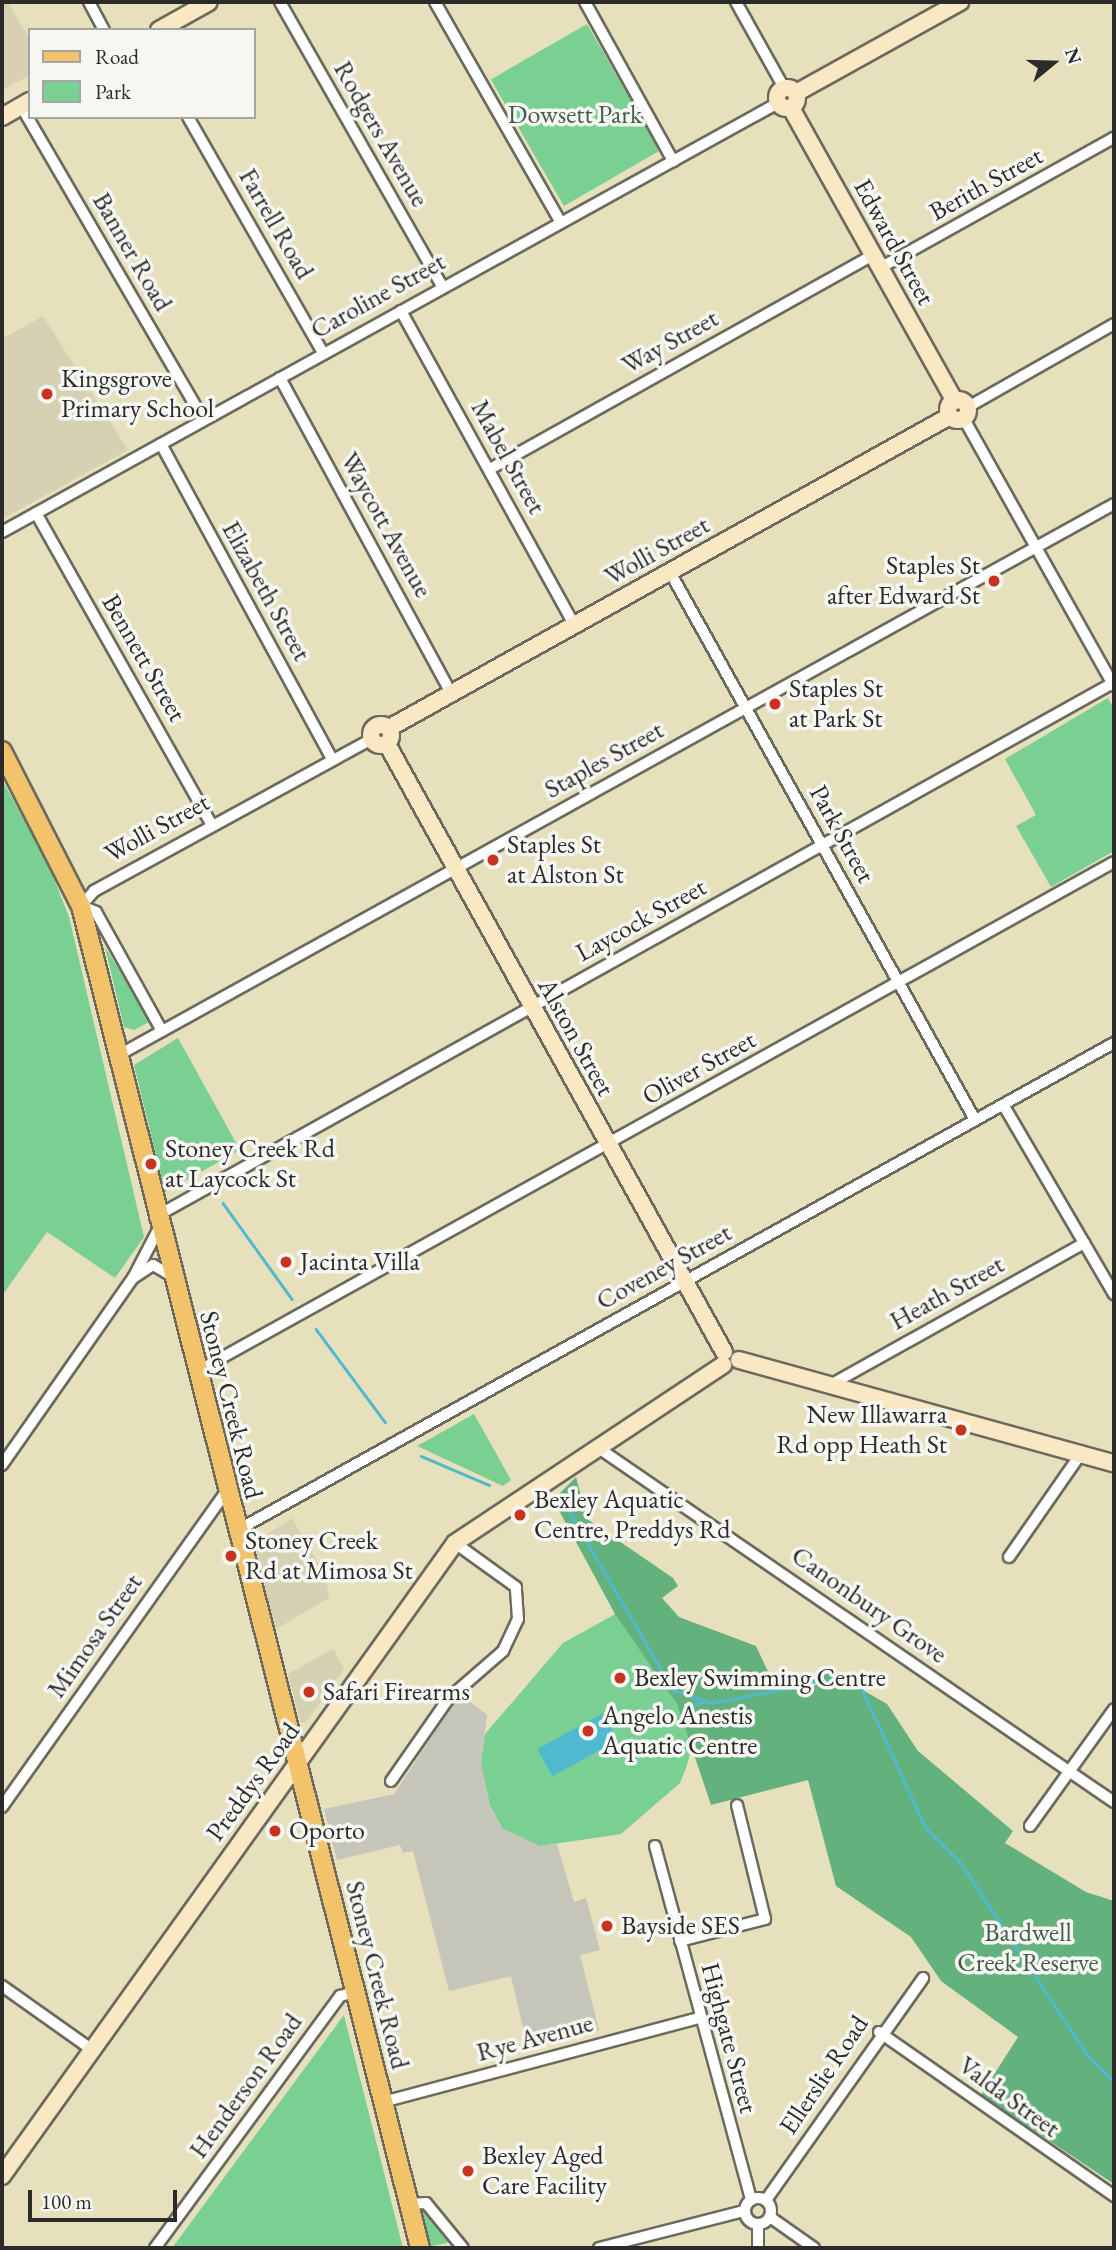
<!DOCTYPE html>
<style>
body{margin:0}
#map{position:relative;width:1116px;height:2250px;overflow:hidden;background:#e6e0bd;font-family:"EB Garamond",serif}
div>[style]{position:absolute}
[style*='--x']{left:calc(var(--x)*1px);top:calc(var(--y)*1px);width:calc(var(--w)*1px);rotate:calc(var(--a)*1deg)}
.built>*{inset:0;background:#d6d1b2}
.industrial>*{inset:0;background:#c5c5b9}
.green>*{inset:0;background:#7acf93;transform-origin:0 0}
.forest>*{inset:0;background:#63b27d}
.water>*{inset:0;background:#51b9cf;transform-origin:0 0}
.stream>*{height:2.5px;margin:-1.25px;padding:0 1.25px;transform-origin:1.25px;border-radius:1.25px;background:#51b9cf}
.roads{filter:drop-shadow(2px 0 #6c6a5e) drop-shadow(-2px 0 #6c6a5e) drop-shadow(0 2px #6c6a5e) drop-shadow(0 -2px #6c6a5e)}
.street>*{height:10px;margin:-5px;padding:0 5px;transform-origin:5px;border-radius:5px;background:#fff}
.street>.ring{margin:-5px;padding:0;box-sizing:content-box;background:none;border:10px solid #fff;border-radius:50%}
.secondary>*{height:16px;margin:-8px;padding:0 8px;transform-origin:8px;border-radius:8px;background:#fae7c3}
.secondary>.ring{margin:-8px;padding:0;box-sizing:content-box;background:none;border:16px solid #fae7c3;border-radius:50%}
.primary>*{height:18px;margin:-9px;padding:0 9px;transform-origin:9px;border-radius:9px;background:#f2c36a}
.dots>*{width:19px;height:19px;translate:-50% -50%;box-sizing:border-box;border:4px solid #f6f6f2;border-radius:50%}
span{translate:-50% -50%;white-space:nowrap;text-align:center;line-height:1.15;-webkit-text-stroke:7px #f6f6f2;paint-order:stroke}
.park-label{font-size:26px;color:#435c4a}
.street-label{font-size:26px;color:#2b2b2b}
.poi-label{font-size:26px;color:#2b2b2b}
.left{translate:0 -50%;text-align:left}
.right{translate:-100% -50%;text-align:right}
.frame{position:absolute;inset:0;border:4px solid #2b2b2b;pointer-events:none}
.legend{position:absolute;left:28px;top:28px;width:228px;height:91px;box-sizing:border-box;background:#f6f6f2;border:2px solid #a5a5a2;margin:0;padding:9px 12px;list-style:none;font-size:21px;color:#2b2b2b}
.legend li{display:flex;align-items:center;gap:14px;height:35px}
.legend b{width:35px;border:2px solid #a5a5a2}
.north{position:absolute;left:1018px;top:28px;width:70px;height:70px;-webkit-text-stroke:5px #f6f6f2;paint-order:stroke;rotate:71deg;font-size:19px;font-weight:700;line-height:28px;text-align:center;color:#2b2b2b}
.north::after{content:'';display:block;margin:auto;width:24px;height:32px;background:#2b2b2b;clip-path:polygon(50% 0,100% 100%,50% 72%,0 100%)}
.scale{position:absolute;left:28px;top:2190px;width:149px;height:32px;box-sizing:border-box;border:4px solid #2b2b2b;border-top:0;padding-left:9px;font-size:21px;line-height:24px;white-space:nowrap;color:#2b2b2b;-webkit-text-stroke:5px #f6f6f2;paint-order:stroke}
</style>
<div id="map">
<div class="built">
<div style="clip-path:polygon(2px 2px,8px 2px,30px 40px,30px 75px,2px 90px)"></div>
<div style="clip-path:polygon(43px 316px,128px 450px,2px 519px,2px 339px)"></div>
<div style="clip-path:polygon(292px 1518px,326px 1577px,329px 1598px,276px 1629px,254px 1543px)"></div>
<div style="clip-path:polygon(333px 1649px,344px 1669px,306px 1723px,300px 1722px,288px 1674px)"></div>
</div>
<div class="industrial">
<div style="clip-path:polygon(460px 1694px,487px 1715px,481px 1763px,490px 1807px,503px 1829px,540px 1846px,557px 1844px,574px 1902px,586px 1898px,600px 1950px,580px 1955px,599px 2030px,528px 2048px,511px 1976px,449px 1991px,413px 1851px,403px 1853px,400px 1845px,337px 1860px,324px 1809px,394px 1794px)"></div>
</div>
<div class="green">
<div style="left:587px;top:24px;width:146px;height:111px;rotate:60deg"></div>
<div style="clip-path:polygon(1108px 698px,1114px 709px,1114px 851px,1051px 887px,1016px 826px,1036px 815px,1005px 759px)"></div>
<div style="clip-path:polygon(2px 780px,45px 856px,69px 917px,144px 1237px,115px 1278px,47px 1232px,2px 1296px)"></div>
<div style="clip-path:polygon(105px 947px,151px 1021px,134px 1030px,124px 1027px)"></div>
<div style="clip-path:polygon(178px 1038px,240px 1150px,165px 1192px,134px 1065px)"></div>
<div style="clip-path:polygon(474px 1414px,511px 1480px,503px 1486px,417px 1446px)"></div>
<div style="clip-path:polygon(619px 1612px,677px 1704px,693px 1744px,686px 1768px,680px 1783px,621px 1834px,540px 1846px,503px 1829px,490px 1806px,481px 1763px,485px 1734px,563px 1643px)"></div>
<div style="clip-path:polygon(344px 2015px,403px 2248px,172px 2248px)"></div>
<div style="clip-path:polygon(426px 2209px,450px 2237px,447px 2243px,431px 2246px,421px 2213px)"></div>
</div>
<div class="forest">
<div style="clip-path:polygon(576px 1477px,587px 1519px,673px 1578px,678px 1586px,662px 1598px,679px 1617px,756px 1646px,772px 1680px,833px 1673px,887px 1704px,918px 1751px,1013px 1831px,1005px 1843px,1086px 1892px,1114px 1901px,1114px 2184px,981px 2095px,1018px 2037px,941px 1981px,911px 1937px,836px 1886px,808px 1780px,711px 1805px,677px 1704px,615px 1614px,556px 1505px,553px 1500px)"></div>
</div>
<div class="water">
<div style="left:603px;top:1713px;width:31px;height:75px;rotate:61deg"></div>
</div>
<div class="stream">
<div style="--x:223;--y:1203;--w:118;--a:54.3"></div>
<div style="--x:316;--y:1329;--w:116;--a:53.4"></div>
<div style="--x:421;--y:1456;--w:74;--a:23.1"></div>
<div style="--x:562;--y:1499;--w:221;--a:59.8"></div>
<div style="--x:673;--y:1690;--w:41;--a:18.4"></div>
<div style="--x:712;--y:1703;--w:128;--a:-11.2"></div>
<div style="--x:838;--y:1678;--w:26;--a:25"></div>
<div style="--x:862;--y:1689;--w:153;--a:65.3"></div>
<div style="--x:926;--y:1828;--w:48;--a:45"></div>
<div style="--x:960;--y:1862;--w:230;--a:56.5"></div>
<div style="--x:1087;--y:2054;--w:39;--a:46"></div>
<div style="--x:687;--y:1708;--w:17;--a:-21"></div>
</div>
<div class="roads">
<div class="street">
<div style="--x:89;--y:2;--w:32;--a:62"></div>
<div style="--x:280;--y:2;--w:329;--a:60.3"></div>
<div style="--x:435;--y:2;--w:254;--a:60.3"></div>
<div style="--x:585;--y:2;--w:182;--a:61"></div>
<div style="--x:736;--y:2;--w:98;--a:60.8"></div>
<div style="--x:21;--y:106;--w:363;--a:59.8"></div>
<div style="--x:188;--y:117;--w:273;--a:60.2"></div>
<div style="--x:880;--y:268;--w:268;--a:-29.1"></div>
<div style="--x:401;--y:311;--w:359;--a:61.1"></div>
<div style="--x:280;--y:378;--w:358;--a:61.5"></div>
<div style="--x:968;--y:407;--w:168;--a:-29.6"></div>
<div style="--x:964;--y:419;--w:306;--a:60.7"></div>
<div style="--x:161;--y:444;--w:358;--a:61.5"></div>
<div style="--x:490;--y:469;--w:439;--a:-29.2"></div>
<div style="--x:36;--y:513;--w:358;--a:60.6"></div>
<div style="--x:2;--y:532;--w:887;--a:-28.94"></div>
<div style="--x:670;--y:572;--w:625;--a:60.89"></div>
<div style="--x:162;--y:1031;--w:136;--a:-119"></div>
<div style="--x:96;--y:912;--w:16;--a:-158"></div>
<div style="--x:81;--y:906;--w:20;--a:-49"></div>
<div style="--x:94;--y:891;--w:317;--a:-28.7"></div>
<div style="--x:117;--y:1056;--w:1140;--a:-28.97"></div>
<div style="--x:1004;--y:1106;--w:218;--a:59.7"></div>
<div style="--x:155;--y:1217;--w:1097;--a:-29.14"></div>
<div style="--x:133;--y:1278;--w:54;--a:-62.5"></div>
<div style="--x:196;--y:1372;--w:1050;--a:-29.05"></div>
<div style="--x:832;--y:1384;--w:289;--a:-29.2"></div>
<div style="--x:597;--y:1447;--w:627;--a:34.48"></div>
<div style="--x:2;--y:1465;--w:228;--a:-55"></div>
<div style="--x:133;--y:1278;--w:24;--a:-33"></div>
<div style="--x:153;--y:1265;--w:20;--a:30"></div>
<div style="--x:236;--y:1531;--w:1005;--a:-29.07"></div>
<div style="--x:1009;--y:1557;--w:128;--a:-55.2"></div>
<div style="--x:391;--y:1781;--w:101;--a:-55.1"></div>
<div style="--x:449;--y:1698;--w:72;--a:-41"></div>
<div style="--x:503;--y:1651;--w:35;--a:-65"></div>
<div style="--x:518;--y:1619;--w:32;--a:-94"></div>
<div style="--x:516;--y:1587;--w:75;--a:-144.2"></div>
<div style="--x:2;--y:1807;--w:387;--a:-54.6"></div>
<div style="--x:1030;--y:1826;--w:144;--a:-54.3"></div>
<div style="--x:655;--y:1846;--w:367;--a:74.8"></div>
<div style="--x:680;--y:1941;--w:88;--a:-14.5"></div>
<div style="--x:765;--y:1919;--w:117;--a:-103.8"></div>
<div style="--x:2;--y:1986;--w:109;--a:35.3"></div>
<div style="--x:879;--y:2032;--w:287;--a:34.9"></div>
<div style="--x:383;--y:2102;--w:327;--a:-14.9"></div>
<div class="ring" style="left:745px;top:2198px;width:16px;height:16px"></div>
<div style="--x:766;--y:2200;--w:272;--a:-54.7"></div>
<div style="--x:409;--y:2204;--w:17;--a:-3"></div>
<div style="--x:426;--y:2203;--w:58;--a:50.6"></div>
<div style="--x:770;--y:2217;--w:54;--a:35.2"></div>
<div style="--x:758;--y:2224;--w:24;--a:90"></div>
<div style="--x:155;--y:2248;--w:313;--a:-53.7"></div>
<div style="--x:340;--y:1996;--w:16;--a:-15"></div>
<div style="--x:599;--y:2248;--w:150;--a:-14.3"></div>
</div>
<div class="secondary">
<div style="--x:159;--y:30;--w:57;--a:-29.2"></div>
<div class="ring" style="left:777px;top:88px;width:4px;height:4px"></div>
<div style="--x:796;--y:93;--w:188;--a:-29"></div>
<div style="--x:791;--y:108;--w:336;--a:60.8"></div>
<div style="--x:2;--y:117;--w:32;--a:-30"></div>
<div class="ring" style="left:948px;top:400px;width:4px;height:4px"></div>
<div class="ring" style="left:371px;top:725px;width:4px;height:4px"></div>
<div style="--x:389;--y:728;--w:642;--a:-29.08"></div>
<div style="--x:387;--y:744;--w:695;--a:61"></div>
<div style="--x:739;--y:1360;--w:389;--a:15.4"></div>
<div style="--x:2;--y:2176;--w:778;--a:-54.41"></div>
<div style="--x:455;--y:1543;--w:322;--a:-33.6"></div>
</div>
<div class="primary">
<div style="--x:2;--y:751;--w:174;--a:63"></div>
<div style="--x:81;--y:906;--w:1384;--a:75.82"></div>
</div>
</div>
<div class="dots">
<div style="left:47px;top:394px;background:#c8321e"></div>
<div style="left:994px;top:581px;background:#c8321e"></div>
<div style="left:775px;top:704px;background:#c8321e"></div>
<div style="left:493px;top:860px;background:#c8321e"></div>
<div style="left:151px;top:1164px;background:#c8321e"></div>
<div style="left:286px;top:1262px;background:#c8321e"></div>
<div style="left:961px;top:1430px;background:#c8321e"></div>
<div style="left:520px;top:1515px;background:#c8321e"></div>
<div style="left:231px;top:1556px;background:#c8321e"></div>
<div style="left:620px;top:1678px;background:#c8321e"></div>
<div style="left:309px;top:1692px;background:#c8321e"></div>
<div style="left:588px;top:1731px;background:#c8321e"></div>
<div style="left:275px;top:1831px;background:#c8321e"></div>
<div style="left:607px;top:1926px;background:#c8321e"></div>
<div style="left:468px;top:2171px;background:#c8321e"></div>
</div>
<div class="park-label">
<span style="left:575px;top:115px">Dowsett Park</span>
<span style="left:1028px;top:1948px">Bardwell<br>Creek Reserve</span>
</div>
<div class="street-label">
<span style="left:381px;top:134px;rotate:60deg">Rodgers Avenue</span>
<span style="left:986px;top:184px;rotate:-29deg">Berith Street</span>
<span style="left:276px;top:224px;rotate:60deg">Farrell Road</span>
<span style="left:894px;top:242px;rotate:61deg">Edward Street</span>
<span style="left:132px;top:252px;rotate:60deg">Banner Road</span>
<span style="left:378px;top:296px;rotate:-29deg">Caroline Street</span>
<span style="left:670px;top:342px;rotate:-29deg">Way Street</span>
<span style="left:508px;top:457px;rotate:61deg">Mabel Street</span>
<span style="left:386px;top:525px;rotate:61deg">Waycott Avenue</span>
<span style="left:657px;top:551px;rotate:-29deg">Wolli Street</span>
<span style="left:266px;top:591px;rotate:61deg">Elizabeth Street</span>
<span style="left:144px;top:658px;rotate:60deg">Bennett Street</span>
<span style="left:604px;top:760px;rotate:-29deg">Staples Street</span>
<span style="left:157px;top:828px;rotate:-29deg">Wolli Street</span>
<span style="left:842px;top:834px;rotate:61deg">Park Street</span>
<span style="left:641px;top:920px;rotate:-29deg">Laycock Street</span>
<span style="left:576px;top:1037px;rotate:61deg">Alston Street</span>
<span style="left:699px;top:1068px;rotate:-29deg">Oliver Street</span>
<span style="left:664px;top:1267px;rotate:-29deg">Coveney Street</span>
<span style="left:947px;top:1293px;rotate:-29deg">Heath Street</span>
<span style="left:231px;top:1405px;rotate:76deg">Stoney Creek Road</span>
<span style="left:869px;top:1605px;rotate:35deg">Canonbury Grove</span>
<span style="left:95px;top:1636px;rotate:-55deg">Mimosa Street</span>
<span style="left:253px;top:1782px;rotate:-54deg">Preddys Road</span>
<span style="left:377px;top:1975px;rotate:76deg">Stoney Creek Road</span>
<span style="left:535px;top:2038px;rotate:-15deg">Rye Avenue</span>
<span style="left:729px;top:2038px;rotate:75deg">Highgate Street</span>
<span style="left:824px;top:2075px;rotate:-56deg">Ellerslie Road</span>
<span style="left:246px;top:2086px;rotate:-54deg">Henderson Road</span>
<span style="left:1009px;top:2097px;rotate:36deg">Valda Street</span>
</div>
<div class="poi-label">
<span class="left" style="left:61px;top:394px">Kingsgrove<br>Primary School</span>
<span class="right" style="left:980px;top:581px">Staples St<br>after Edward St</span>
<span class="left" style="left:789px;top:704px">Staples St<br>at Park St</span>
<span class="left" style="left:507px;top:860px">Staples St<br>at Alston St</span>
<span class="left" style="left:165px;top:1164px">Stoney Creek Rd<br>at Laycock St</span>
<span class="left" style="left:300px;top:1262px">Jacinta Villa</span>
<span class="right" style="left:947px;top:1430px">New Illawarra<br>Rd opp Heath St</span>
<span class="left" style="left:534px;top:1515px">Bexley Aquatic<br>Centre, Preddys Rd</span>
<span class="left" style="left:245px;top:1556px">Stoney Creek<br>Rd at Mimosa St</span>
<span class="left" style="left:634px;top:1678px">Bexley Swimming Centre</span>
<span class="left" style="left:323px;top:1692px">Safari Firearms</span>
<span class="left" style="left:602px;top:1731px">Angelo Anestis<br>Aquatic Centre</span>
<span class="left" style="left:289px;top:1831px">Oporto</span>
<span class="left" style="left:621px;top:1926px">Bayside SES</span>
<span class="left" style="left:482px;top:2171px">Bexley Aged<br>Care Facility</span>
</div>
<div class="frame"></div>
<ul class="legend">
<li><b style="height:9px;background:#f2c36a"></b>Road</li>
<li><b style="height:19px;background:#7acf93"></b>Park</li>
</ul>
<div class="north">N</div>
<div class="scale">100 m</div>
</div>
